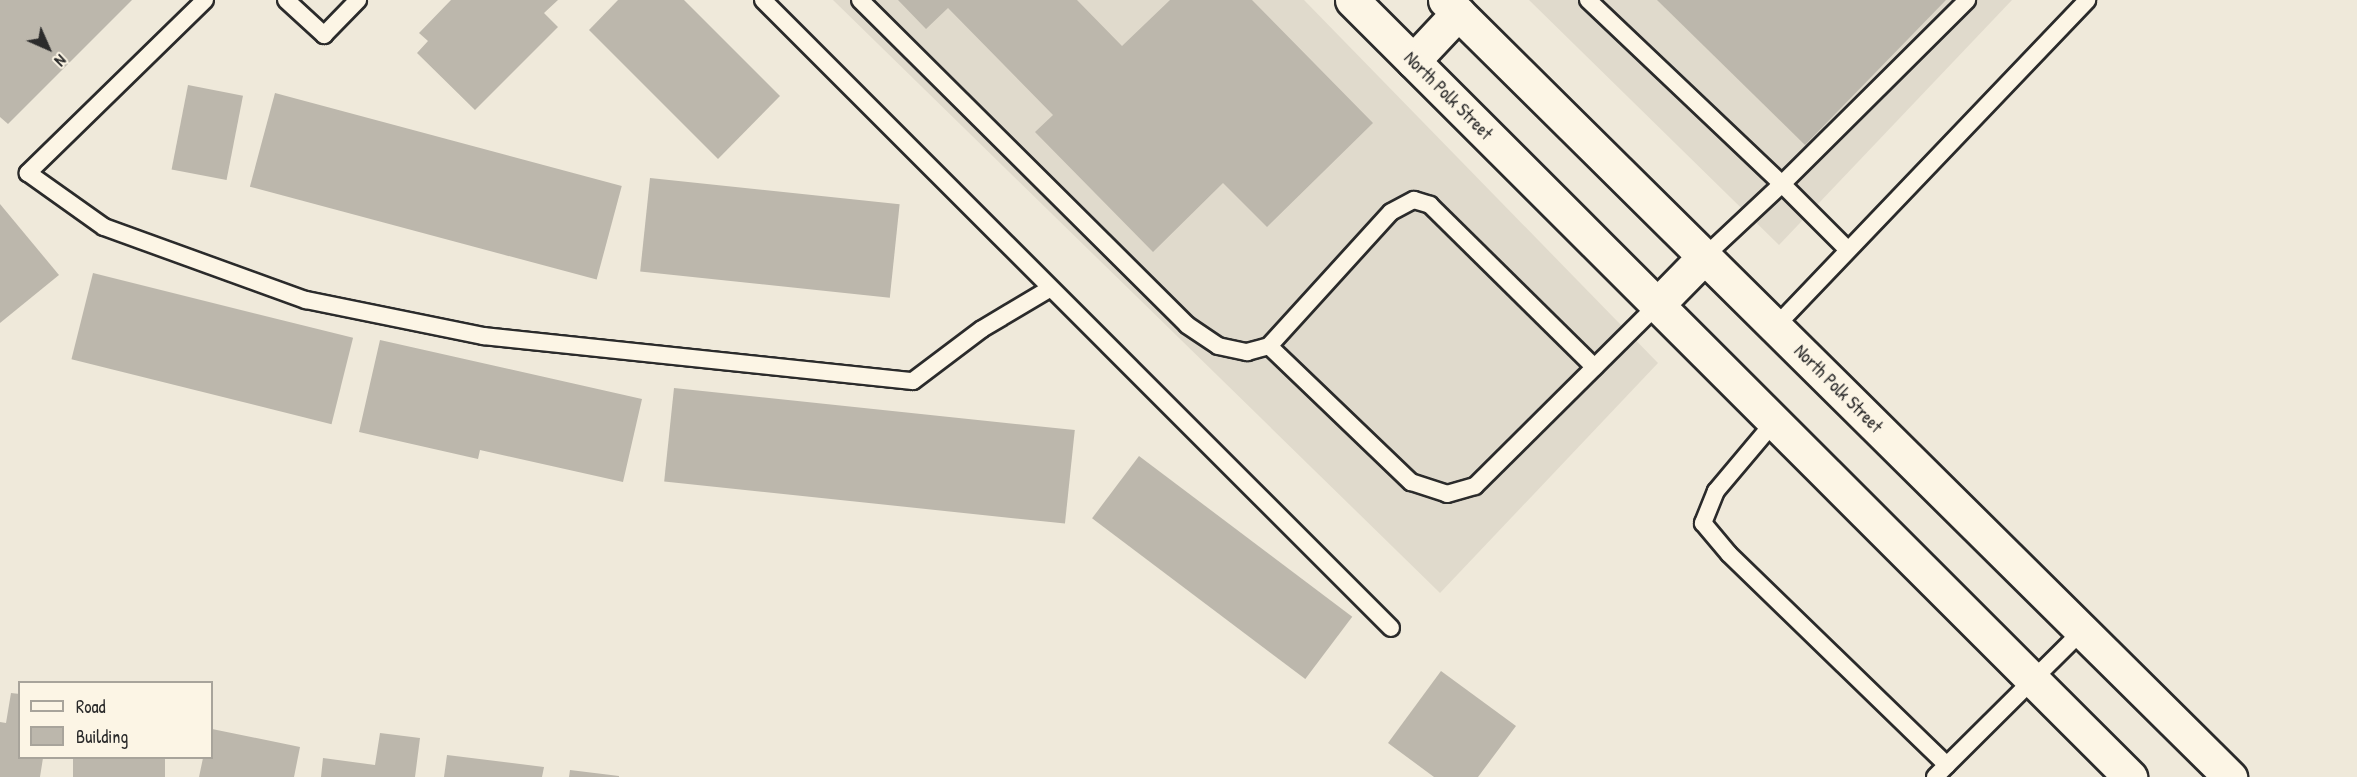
<!DOCTYPE html>
<style>
body{margin:0}
#map{position:relative;width:2357px;height:777px;overflow:hidden;background:#efe9da;font-family:"Patrick Hand",sans-serif}
div>[style]{position:absolute}
[style*='--x']{left:calc(var(--x)*1px);top:calc(var(--y)*1px);width:calc(var(--w)*1px);rotate:calc(var(--a)*1deg)}
.built>*{inset:0;background:#e0dacc}
.building>*{inset:0;background:#bcb7ac;transform-origin:0 0}
.roads{filter:drop-shadow(2px 0 #2b2b2b) drop-shadow(-2px 0 #2b2b2b) drop-shadow(0 2px #2b2b2b) drop-shadow(0 -2px #2b2b2b)}
.service>*{height:16px;margin:-8px;padding:0 8px;transform-origin:8px;border-radius:8px;background:#fcf5e5}
.secondary>*{height:33px;margin:-16.5px;padding:0 16.5px;transform-origin:16.5px;border-radius:16.5px;background:#fcf5e5}
span{translate:-50% -50%;white-space:nowrap;text-align:center;line-height:1.15;-webkit-text-stroke:4.5px #fcf5e5;paint-order:stroke}
.street-label{font-size:18px;color:#2b2b2b}
.legend{position:absolute;left:18px;top:681px;width:195px;height:78px;box-sizing:border-box;background:#fcf5e5;border:2px solid #a8a49b;margin:0;padding:8px 10px;list-style:none;font-size:18px;color:#2b2b2b}
.legend li{display:flex;align-items:center;gap:12px;height:30px}
.legend b{width:30px;border:2px solid #a8a49b}
.north{position:absolute;left:18px;top:18px;width:60px;height:60px;-webkit-text-stroke:4px #fcf5e5;paint-order:stroke;rotate:135deg;font-size:16px;font-weight:700;line-height:24px;text-align:center;color:#2b2b2b}
.north::after{content:'';display:block;margin:auto;width:21px;height:27px;background:#2b2b2b;clip-path:polygon(50% 0,100% 100%,50% 72%,0 100%)}
</style>
<div id="map">
<div class="built">
<div style="clip-path:polygon(833px 0,1304px 0,1658px 363px,1440px 593px)"></div>
<div style="clip-path:polygon(1529px 0,2012px 0,1779px 245px)"></div>
</div>
<div class="building">
<div style="clip-path:polygon(0 0,132px 0,8px 124px,0 117px)"></div>
<div style="clip-path:polygon(451px 0,558px 0,544px 13px,558px 27px,475px 110px,417px 53px,428px 41px,419px 33px)"></div>
<div style="clip-path:polygon(618px 0,684px 0,780px 96px,718px 159px,589px 30px)"></div>
<div style="clip-path:polygon(898px 0,1077px 0,1122px 46px,1170px 0,1252px 0,1373px 123px,1267px 227px,1223px 183px,1153px 252px,1035px 132px,1053px 115px,948px 8px,926px 29px)"></div>
<div style="clip-path:polygon(1657px 0,1946px 0,1805px 145px)"></div>
<div style="left:188px;top:85px;width:56px;height:86px;rotate:11deg"></div>
<div style="left:275px;top:93px;width:359px;height:97px;rotate:15deg"></div>
<div style="left:650px;top:178px;width:251px;height:94px;rotate:6deg"></div>
<div style="clip-path:polygon(0 204px,59px 275px,0 323px)"></div>
<div style="left:93px;top:273px;width:268px;height:89px;rotate:14deg"></div>
<div style="clip-path:polygon(380px 340px,642px 399px,623px 482px,480px 450px,478px 459px,359px 432px)"></div>
<div style="left:674px;top:388px;width:403px;height:94px;rotate:6deg"></div>
<div style="left:1139px;top:456px;width:267px;height:78px;rotate:37deg"></div>
<div style="clip-path:polygon(1441px 671px,1516px 726px,1478px 777px,1434px 777px,1388px 743px)"></div>
<div style="clip-path:polygon(11px 693px,20px 694px,20px 758px,43px 758px,40px 777px,0 777px,0 722px,6px 723px)"></div>
<div style="clip-path:polygon(212px 729px,300px 747px,294px 777px,199px 777px,203px 758px,212px 758px)"></div>
<div style="clip-path:polygon(380px 733px,420px 738px,415px 777px,321px 777px,323px 758px,375px 765px)"></div>
<div style="clip-path:polygon(447px 755px,544px 767px,542px 777px,444px 777px)"></div>
<div style="left:73px;top:758px;width:92px;height:19px"></div>
<div style="clip-path:polygon(570px 770px,619px 776px,619px 777px,569px 777px)"></div>
</div>
<div class="roads">
<div class="service">
<div style="--x:205;--y:0;--w:248;--a:135.7"></div>
<div style="--x:28;--y:173;--w:93;--a:35.4"></div>
<div style="--x:104;--y:227;--w:215;--a:19.9"></div>
<div style="--x:306;--y:300;--w:181;--a:11.5"></div>
<div style="--x:483;--y:336;--w:432;--a:6"></div>
<div style="--x:913;--y:381;--w:86;--a:-37"></div>
<div style="--x:982;--y:329;--w:78;--a:-30.8"></div>
<div style="--x:286;--y:0;--w:52;--a:42.6"></div>
<div style="--x:324;--y:35;--w:49;--a:-45.8"></div>
<div style="--x:763;--y:0;--w:888;--a:45"></div>
<div style="--x:860;--y:0;--w:461;--a:44.8"></div>
<div style="--x:1187;--y:325;--w:37;--a:34"></div>
<div style="--x:1218;--y:346;--w:30;--a:12"></div>
<div style="--x:1247;--y:352;--w:23;--a:-15"></div>
<div style="--x:1269;--y:346;--w:197;--a:43.8"></div>
<div style="--x:1411;--y:482;--w:38;--a:18"></div>
<div style="--x:1447;--y:494;--w:29;--a:-16"></div>
<div style="--x:1475;--y:486;--w:257;--a:-44.8"></div>
<div style="--x:1588;--y:0;--w:267;--a:43.5"></div>
<div style="--x:1782;--y:184;--w:261;--a:-44.8"></div>
<div style="--x:1704;--y:257;--w:107;--a:-43.1"></div>
<div style="--x:1782;--y:184;--w:93;--a:45"></div>
<div style="--x:1775;--y:327;--w:452;--a:-46.3"></div>
<div style="--x:1269;--y:346;--w:181;--a:-47.7"></div>
<div style="--x:1391;--y:212;--w:26;--a:-28"></div>
<div style="--x:1414;--y:200;--w:17;--a:17"></div>
<div style="--x:1430;--y:205;--w:231;--a:44.6"></div>
<div style="--x:1775;--y:421;--w:92;--a:130.1"></div>
<div style="--x:1716;--y:491;--w:35;--a:112"></div>
<div style="--x:1703;--y:523;--w:40;--a:50"></div>
<div style="--x:1729;--y:554;--w:303;--a:44.1"></div>
<div style="--x:1947;--y:765;--w:190;--a:-44.8"></div>
<div style="--x:1935;--y:777;--w:17;--a:-45"></div>
</div>
<div class="secondary">
<div style="--x:1352;--y:0;--w:1100;--a:44.96"></div>
<div style="--x:1445;--y:0;--w:1105;--a:44.71"></div>
<div style="--x:1413;--y:61;--w:66;--a:-46.8"></div>
<div style="--x:1657;--y:305;--w:67;--a:-45.6"></div>
</div>
</div>
<div class="street-label">
<span style="left:1448px;top:96px;rotate:45deg">North Polk Street</span>
<span style="left:1838px;top:389px;rotate:45deg">North Polk Street</span>
</div>
<ul class="legend">
<li><b style="height:8px;background:#fcf5e5"></b>Road</li>
<li><b style="height:16px;background:#bcb7ac"></b>Building</li>
</ul>
<div class="north">N</div>
</div>
